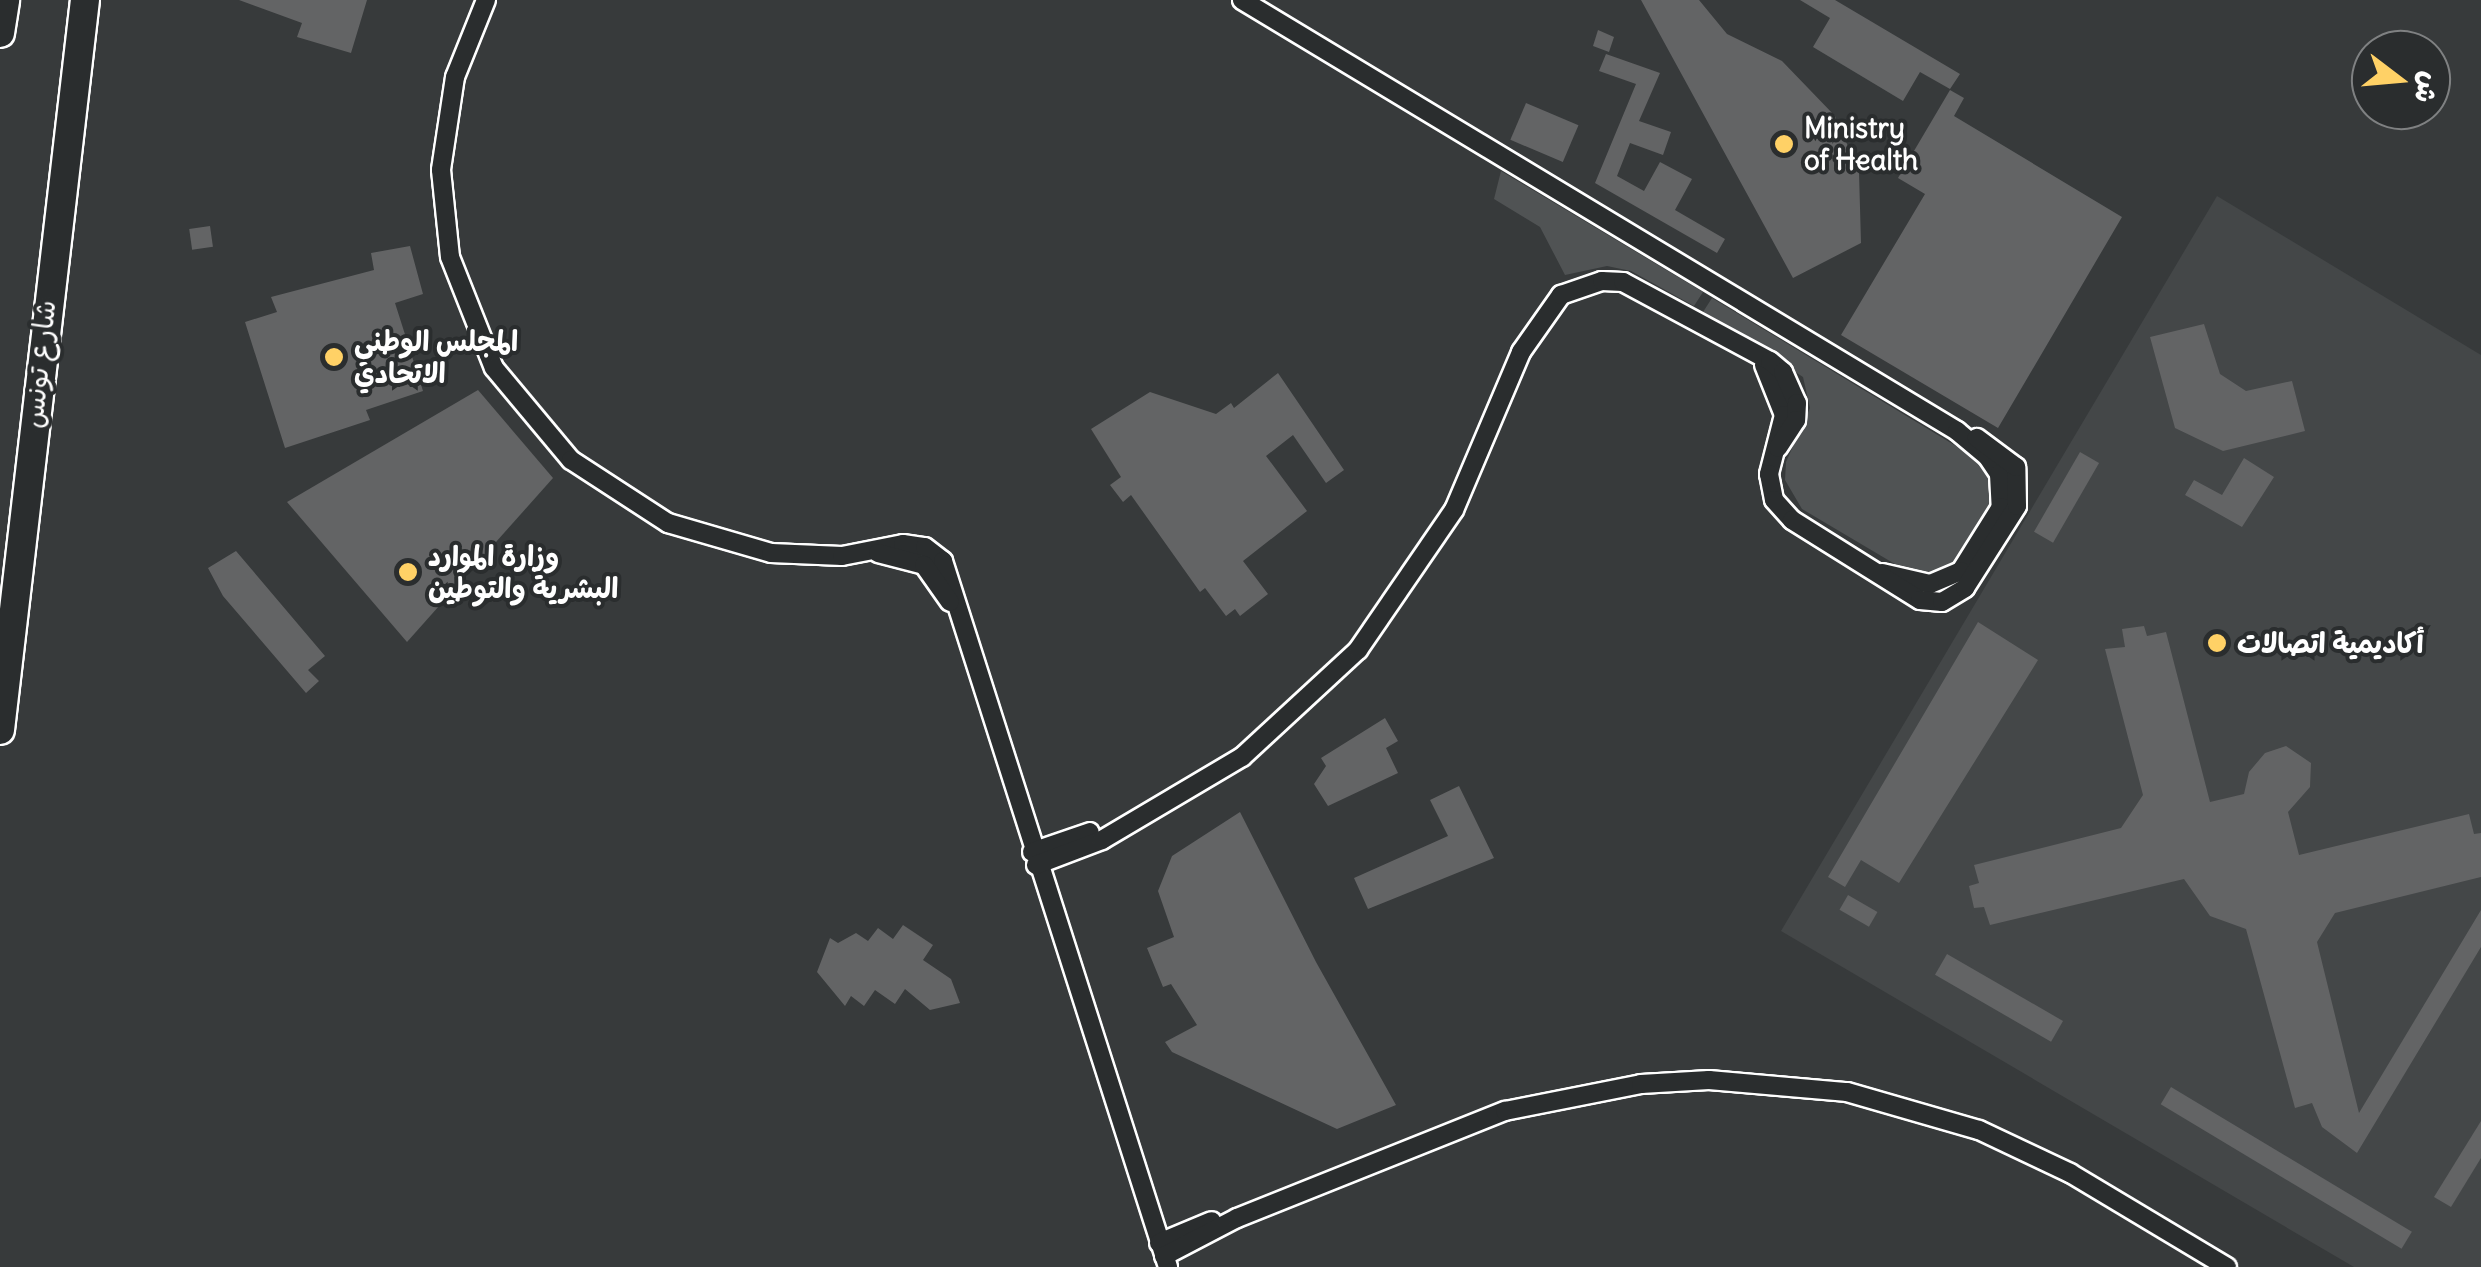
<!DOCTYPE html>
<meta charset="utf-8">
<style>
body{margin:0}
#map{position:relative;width:2481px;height:1267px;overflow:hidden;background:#373a3b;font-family:Delius,"Playpen Sans Arabic",sans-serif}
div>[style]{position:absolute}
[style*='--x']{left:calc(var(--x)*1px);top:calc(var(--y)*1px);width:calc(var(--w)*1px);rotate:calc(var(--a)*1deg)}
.built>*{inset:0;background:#444748}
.green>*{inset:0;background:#505354}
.building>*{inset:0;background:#636465;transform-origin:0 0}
.roads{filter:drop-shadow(2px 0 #fff) drop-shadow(-2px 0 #fff) drop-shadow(0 2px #fff) drop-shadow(0 -2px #fff)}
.street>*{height:18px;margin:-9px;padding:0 9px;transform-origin:9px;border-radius:9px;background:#2a2d2e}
.primary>*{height:28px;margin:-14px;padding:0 14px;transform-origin:14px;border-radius:14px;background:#2a2d2e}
.dots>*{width:28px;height:28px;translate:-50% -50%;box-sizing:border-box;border:5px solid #2a2d2e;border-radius:50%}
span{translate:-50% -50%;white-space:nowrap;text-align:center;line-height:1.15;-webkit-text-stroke:8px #2a2d2e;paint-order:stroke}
.poi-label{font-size:28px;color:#fff;font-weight:700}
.left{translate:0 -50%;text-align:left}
.street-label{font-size:28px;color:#fff}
.north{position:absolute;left:2351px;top:30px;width:100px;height:100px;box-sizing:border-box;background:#2a2d2e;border:2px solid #7f8182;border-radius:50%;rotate:106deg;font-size:28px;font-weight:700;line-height:40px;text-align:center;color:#fff}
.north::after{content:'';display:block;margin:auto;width:35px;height:45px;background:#ffd166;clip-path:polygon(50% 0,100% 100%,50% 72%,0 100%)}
</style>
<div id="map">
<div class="built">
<div style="clip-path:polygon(2217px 196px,2481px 355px,2481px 1267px,2354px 1267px,1781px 931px)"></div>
</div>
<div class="green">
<div style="clip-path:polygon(1501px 171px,1703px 292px,1694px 306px,1631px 271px,1607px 266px,1565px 275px,1540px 227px,1494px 199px)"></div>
<div style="clip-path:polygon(1712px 298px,1979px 460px,1993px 486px,1993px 504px,1961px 560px,1930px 575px,1910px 573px,1802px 509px,1785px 480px,1786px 462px,1810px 408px,1803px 377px,1703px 312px)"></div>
</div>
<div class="building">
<div style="clip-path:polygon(239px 0,367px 0,351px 53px,297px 37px,302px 23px)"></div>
<div style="clip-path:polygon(1641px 0,1699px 0,1727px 34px,1782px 61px,1835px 116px,1859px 172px,1861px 243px,1793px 278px)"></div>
<div style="clip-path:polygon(1800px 0,1835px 0,1960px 74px,1950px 89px,1920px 72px,1903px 101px,1813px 47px,1830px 18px)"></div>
<div style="clip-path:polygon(1598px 30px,1614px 37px,1609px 52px,1593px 46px)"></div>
<div style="clip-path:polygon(1606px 54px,1660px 73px,1639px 121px,1671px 132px,1663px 155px,1630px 143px,1617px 176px,1644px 191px,1660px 162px,1692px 179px,1675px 210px,1725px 239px,1717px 253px,1595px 183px,1636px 84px,1599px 71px)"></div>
<div style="clip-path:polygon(1950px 90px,1964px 98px,1954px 116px,2122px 217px,1998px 428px,1841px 335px,1925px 194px,1898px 178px)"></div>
<div style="left:1526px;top:103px;width:57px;height:40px;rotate:23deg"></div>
<div style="left:210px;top:226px;width:21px;height:21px;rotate:82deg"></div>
<div style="clip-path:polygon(410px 246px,423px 294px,395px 303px,423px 391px,366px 410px,370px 420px,285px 448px,245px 322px,277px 312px,271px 297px,374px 270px,371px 253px)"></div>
<div style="clip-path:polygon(2204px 324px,2220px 374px,2246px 391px,2292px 381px,2305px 431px,2223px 451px,2175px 428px,2150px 337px)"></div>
<div style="clip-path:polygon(1278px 373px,1344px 470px,1326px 483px,1293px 435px,1266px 456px,1307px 511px,1243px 561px,1268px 594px,1240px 616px,1235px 609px,1226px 616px,1205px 588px,1200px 592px,1131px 495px,1123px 502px,1110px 485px,1121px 477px,1091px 429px,1150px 392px,1216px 414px,1231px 403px,1234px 408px)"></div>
<div style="clip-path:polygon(478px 390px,553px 478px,407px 642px,287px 502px)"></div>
<div style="left:2080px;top:452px;width:22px;height:92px;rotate:30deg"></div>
<div style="clip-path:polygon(2244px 458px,2274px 477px,2242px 527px,2185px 495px,2194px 480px,2222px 495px)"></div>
<div style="clip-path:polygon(236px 551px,325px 656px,308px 670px,319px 681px,306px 693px,223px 596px,208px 568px)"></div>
<div style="clip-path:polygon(1978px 622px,2038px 660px,1899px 883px,1861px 860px,1845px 887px,1828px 877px)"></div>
<div style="clip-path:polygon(2144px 626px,2147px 636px,2166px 632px,2210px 802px,2244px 794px,2249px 772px,2265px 753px,2286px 746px,2311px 763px,2310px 787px,2288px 812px,2299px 855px,2469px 814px,2474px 834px,2481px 833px,2481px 877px,2335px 913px,2317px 942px,2359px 1113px,2481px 910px,2481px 947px,2357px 1153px,2322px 1127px,2312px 1103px,2295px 1108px,2246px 929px,2210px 916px,2184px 879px,1990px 925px,1984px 907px,1974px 908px,1969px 886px,1979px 883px,1974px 865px,2121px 828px,2143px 795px,2105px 649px,2125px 647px,2122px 629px)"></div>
<div style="clip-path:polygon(1385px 718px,1398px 741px,1386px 748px,1398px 773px,1328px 806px,1314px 784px,1326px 766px,1321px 758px)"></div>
<div style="clip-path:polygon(1459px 786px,1494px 858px,1368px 909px,1354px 878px,1448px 836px,1430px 800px)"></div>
<div style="clip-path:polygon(1240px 812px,1316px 962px,1396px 1105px,1337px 1129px,1172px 1052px,1165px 1042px,1197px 1025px,1171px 984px,1163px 987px,1147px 948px,1174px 937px,1158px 891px,1172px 856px)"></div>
<div style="left:1848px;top:895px;width:34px;height:17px;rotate:30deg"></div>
<div style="clip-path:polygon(903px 925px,933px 945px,923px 960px,951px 979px,960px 1003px,930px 1010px,905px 989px,895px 1004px,875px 990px,864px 1006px,851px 996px,845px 1006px,817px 972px,830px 938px,838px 943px,856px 933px,868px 941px,878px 928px,893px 939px)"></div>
<div style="left:1947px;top:954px;width:134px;height:24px;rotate:30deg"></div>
<div style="left:2171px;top:1087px;width:281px;height:20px;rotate:31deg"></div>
<div style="clip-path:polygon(2481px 1121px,2481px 1158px,2451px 1207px,2434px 1197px)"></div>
</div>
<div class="roads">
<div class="street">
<div style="--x:486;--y:0;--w:83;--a:111.9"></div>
<div style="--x:455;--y:77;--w:94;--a:98.6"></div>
<div style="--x:441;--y:170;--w:87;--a:84.1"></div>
<div style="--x:450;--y:257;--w:119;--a:68.4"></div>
<div style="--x:494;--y:368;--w:120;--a:50.1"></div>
<div style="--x:571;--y:460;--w:116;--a:33"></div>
<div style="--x:668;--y:523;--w:107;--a:16.2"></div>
<div style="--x:771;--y:553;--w:71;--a:2.4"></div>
<div style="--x:842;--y:556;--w:62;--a:-11.1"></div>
<div style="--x:903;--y:544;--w:22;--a:8"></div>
<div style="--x:925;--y:547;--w:23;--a:38"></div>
<div style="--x:943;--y:561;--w:741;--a:72.32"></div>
<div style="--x:1242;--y:0;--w:835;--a:31.08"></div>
<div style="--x:1957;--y:431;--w:39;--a:40"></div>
<div style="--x:1987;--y:456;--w:22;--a:56"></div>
<div style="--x:1999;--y:474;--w:33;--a:87"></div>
<div style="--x:2001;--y:507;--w:75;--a:122"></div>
<div style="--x:1961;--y:571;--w:34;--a:157"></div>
<div style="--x:1930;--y:584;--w:49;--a:-167.1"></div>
<div style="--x:1764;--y:365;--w:54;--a:68.2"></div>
<div style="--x:1784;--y:415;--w:61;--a:104.3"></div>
<div style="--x:1769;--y:474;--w:26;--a:79"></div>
<div style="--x:1774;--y:500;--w:27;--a:48"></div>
<div style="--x:1792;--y:520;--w:151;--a:32"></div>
<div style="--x:1920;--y:600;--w:22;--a:5"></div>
<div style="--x:1942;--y:602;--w:27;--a:-31"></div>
<div style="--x:1965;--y:588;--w:97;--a:-57.6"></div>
<div style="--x:2017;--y:506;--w:39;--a:-91"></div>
<div style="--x:2016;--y:467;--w:49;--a:-143.4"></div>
<div style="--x:878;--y:553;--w:48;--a:14.6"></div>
<div style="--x:924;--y:565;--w:45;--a:54.9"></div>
<div style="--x:1032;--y:852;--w:61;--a:-19"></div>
<div style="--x:1036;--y:865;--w:71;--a:-20.7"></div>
<div style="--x:1102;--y:840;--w:163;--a:-30.7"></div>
<div style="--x:1242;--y:757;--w:158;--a:-42.7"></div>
<div style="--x:1358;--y:650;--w:170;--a:-55.6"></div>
<div style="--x:1454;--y:510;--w:172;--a:-67"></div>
<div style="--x:1521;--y:352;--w:70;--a:-54.9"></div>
<div style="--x:1561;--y:295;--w:43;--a:-18.9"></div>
<div style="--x:1602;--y:281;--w:21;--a:3"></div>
<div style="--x:1623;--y:282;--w:167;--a:28.3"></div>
<div style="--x:1770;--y:361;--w:17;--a:40"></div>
<div style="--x:1783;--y:372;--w:34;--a:66"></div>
<div style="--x:1797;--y:403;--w:17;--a:93"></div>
<div style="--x:1796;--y:420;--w:33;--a:123"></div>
<div style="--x:1159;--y:1243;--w:57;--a:-22.5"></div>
<div style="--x:1164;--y:1256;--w:82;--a:-27.5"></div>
<div style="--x:1237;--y:1218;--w:289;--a:-21.8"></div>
<div style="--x:1505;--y:1111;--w:139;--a:-11.2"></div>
<div style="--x:1641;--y:1084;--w:68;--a:-3.4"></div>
<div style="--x:1709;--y:1080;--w:139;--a:5"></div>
<div style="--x:1847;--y:1092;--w:137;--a:16.1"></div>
<div style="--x:1979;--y:1130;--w:101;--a:25.3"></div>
<div style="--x:2070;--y:1173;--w:183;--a:30.9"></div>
</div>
<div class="primary">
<div style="--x:0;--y:33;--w:33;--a:-81"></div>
<div style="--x:0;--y:730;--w:735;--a:-83.36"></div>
</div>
</div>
<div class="dots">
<div style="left:1784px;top:144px;background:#ffd166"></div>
<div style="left:334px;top:357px;background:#ffd166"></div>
<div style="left:408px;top:572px;background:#ffd166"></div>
<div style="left:2217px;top:643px;background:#ffd166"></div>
</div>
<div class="poi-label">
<span class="left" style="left:1804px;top:144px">Ministry<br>of Health</span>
<span class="left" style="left:354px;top:357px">المجلس الوطني<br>الاتحادي</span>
<span class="left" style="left:428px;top:572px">وزارة الموارد<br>البشرية والتوطين</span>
<span class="left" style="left:2237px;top:643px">أكاديمية اتصالات</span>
</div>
<div class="street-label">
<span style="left:39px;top:364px;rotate:-84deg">شارع تونس</span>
</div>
<div class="north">ش</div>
</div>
